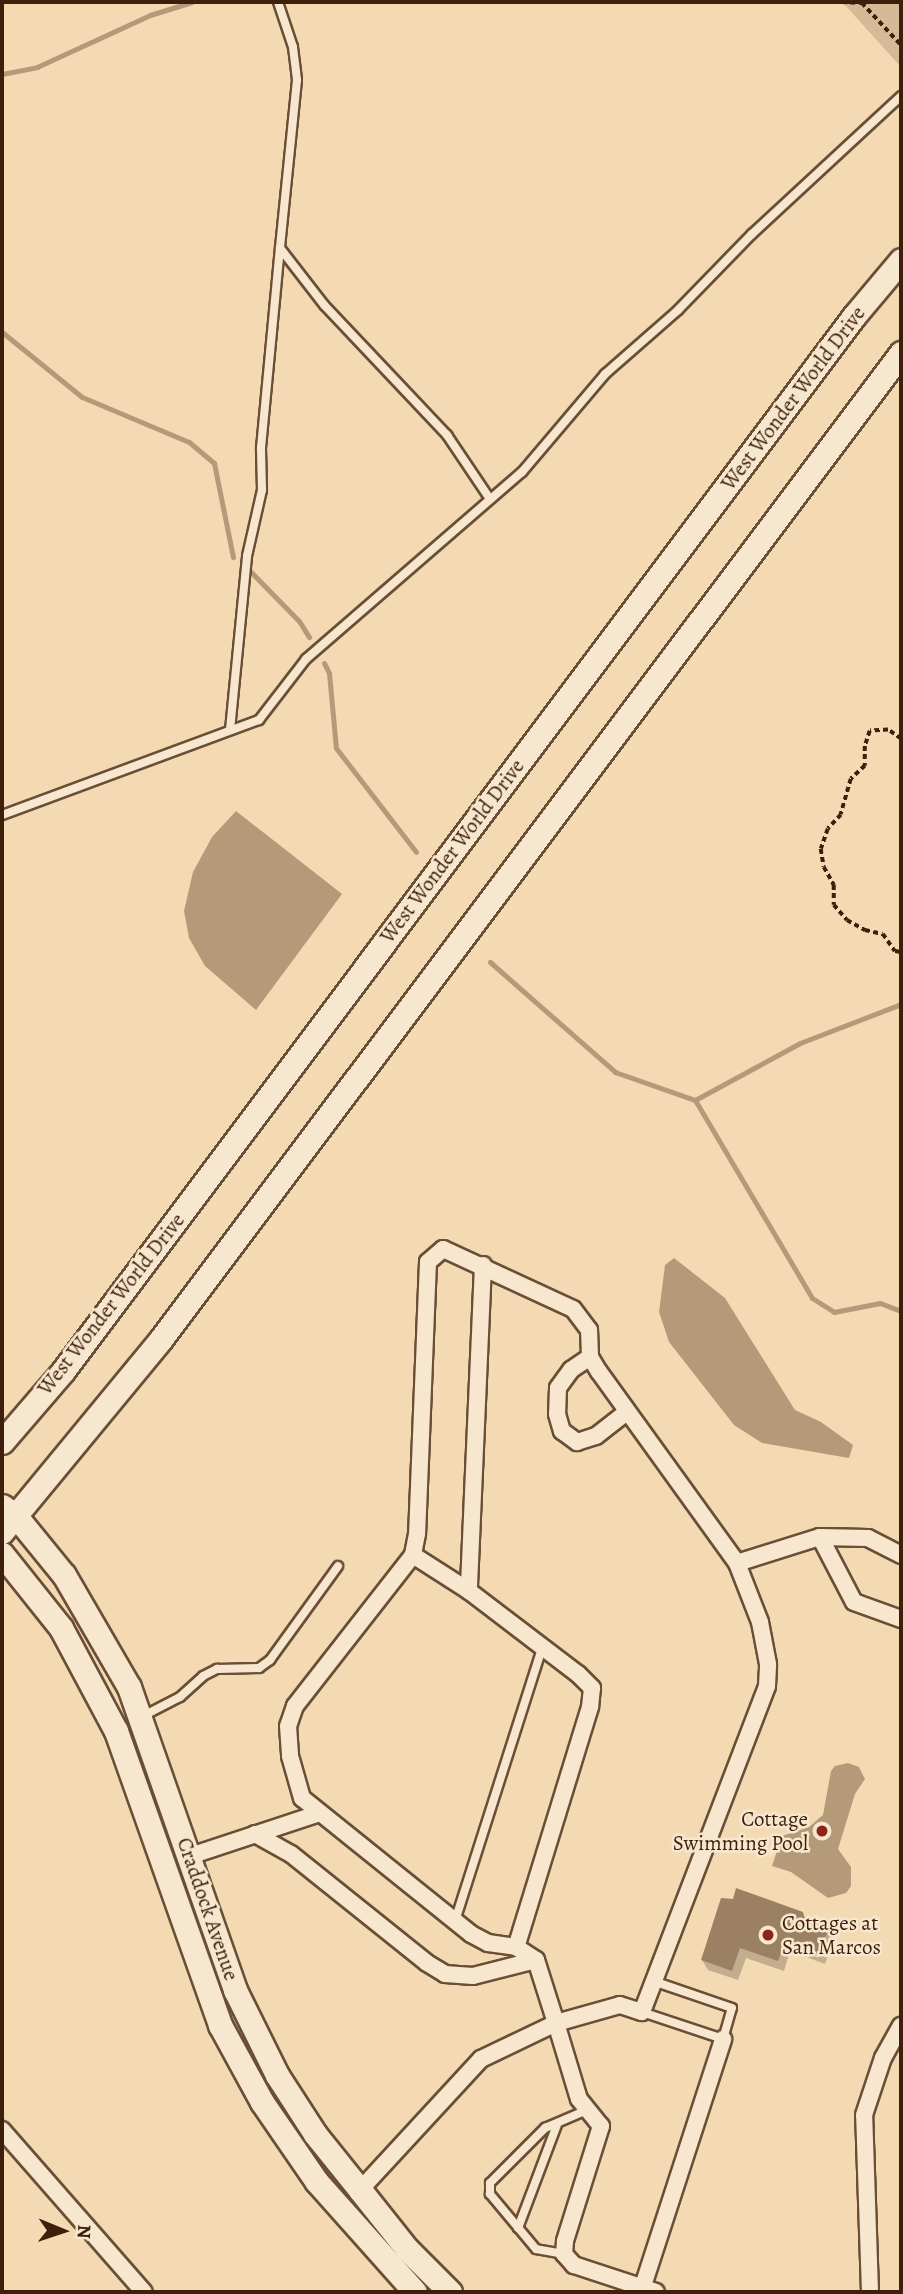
<!DOCTYPE html>
<style>
body{margin:0}
#map{position:relative;width:903px;height:2294px;overflow:hidden;background:#f3dab3;font-family:Alegreya,serif}
div>[style]{position:absolute}
[style*='--x']{left:calc(var(--x)*1px);top:calc(var(--y)*1px);width:calc(var(--w)*1px);rotate:calc(var(--a)*1deg)}
.green>*{inset:0;background:#d4ba97}
.water>*{inset:0;background:#b59a7a}
.shadow>*{inset:0;background:#0003}
.stream>*{height:5px;margin:-2.5px;padding:0 2.5px;transform-origin:2.5px;border-radius:2.5px;background:#b59a7a}
.building>*{inset:0;background:#9c8063}
.path>*{height:3.5px;margin-top:-1.75px;transform-origin:0;background:repeating-linear-gradient(90deg,#3d1f0c 0 5px,transparent 0 8.5px)}
.roads{filter:drop-shadow(2px 0 #6a4e36) drop-shadow(-2px 0 #6a4e36) drop-shadow(0 2px #6a4e36) drop-shadow(0 -2px #6a4e36)}
.lane>*{height:8px;margin:-4px;padding:0 4px;transform-origin:4px;border-radius:4px;background:#f7e7ce}
.street>*{height:16px;margin:-8px;padding:0 8px;transform-origin:8px;border-radius:8px;background:#f7e7ce}
.secondary>*{height:23px;margin:-11.5px;padding:0 11.5px;transform-origin:11.5px;border-radius:11.5px;background:#f7e7ce}
.dots>*{width:19px;height:19px;translate:-50% -50%;box-sizing:border-box;border:4px solid #f7e7ce;border-radius:50%}
span{translate:-50% -50%;white-space:nowrap;text-align:center;line-height:1.15;-webkit-text-stroke:5px #f7e7ce;paint-order:stroke}
.street-label{font-size:21px;color:#3d1f0c}
.poi-label{font-size:21px;color:#3d1f0c}
.right{translate:-100% -50%;text-align:right}
.left{translate:0 -50%;text-align:left}
.frame{position:absolute;inset:0;border:4px solid #3d1f0c;pointer-events:none}
.north{position:absolute;left:28px;top:2196px;width:70px;height:70px;-webkit-text-stroke:5px #f7e7ce;paint-order:stroke;rotate:92deg;font-size:19px;font-weight:700;line-height:28px;text-align:center;color:#3d1f0c}
.north::after{content:'';display:block;margin:auto;width:24px;height:32px;background:#3d1f0c;clip-path:polygon(50% 0,100% 100%,50% 72%,0 100%)}
</style>
<div id="map">
<div class="green">
<div style="clip-path:polygon(842px 2px,901px 2px,901px 67px,844px 4px)"></div>
</div>
<div class="water">
<div style="clip-path:polygon(236px 811px,342px 894px,256px 1010px,205px 966px,189px 938px,184px 911px,193px 872px,212px 837px)"></div>
<div style="clip-path:polygon(674px 1258px,725px 1298px,795px 1410px,821px 1422px,853px 1445px,849px 1458px,762px 1443px,734px 1425px,669px 1342px,659px 1312px,665px 1265px)"></div>
<div style="clip-path:polygon(848px 1763px,859px 1767px,865px 1779px,855px 1794px,838px 1849px,851px 1867px,851px 1886px,846px 1893px,828px 1898px,791px 1872px,772px 1866px,782px 1836px,809px 1827px,823px 1815px,831px 1771px,835px 1766px)"></div>
</div>
<div class="shadow">
<div style="clip-path:polygon(802px 1913px,807px 1921px,828px 1929px,834px 1939px,825px 1964px,790px 1951px,784px 1971px,746px 1958px,738px 1980px,708px 1970px,702px 1960px)"></div>
</div>
<div class="stream">
<div style="--x:2;--y:74;--w:36;--a:-11"></div>
<div style="--x:37;--y:67;--w:124;--a:-24.7"></div>
<div style="--x:150;--y:15;--w:44;--a:-17.2"></div>
<div style="--x:2;--y:332;--w:103;--a:39.1"></div>
<div style="--x:82;--y:397;--w:116;--a:22.8"></div>
<div style="--x:189;--y:442;--w:33;--a:40"></div>
<div style="--x:214;--y:463;--w:96;--a:78.6"></div>
<div style="--x:249;--y:570;--w:71;--a:45.6"></div>
<div style="--x:299;--y:621;--w:19;--a:58"></div>
<div style="--x:324;--y:663;--w:11;--a:63"></div>
<div style="--x:329;--y:673;--w:75;--a:84.7"></div>
<div style="--x:336;--y:748;--w:131;--a:52.4"></div>
<div style="--x:490;--y:962;--w:167;--a:41.3"></div>
<div style="--x:615;--y:1072;--w:85;--a:19.3"></div>
<div style="--x:695;--y:1100;--w:230;--a:59.4"></div>
<div style="--x:812;--y:1298;--w:26;--a:32"></div>
<div style="--x:834;--y:1312;--w:47;--a:-11.1"></div>
<div style="--x:880;--y:1303;--w:22;--a:21"></div>
<div style="--x:695;--y:1100;--w:119;--a:-28.5"></div>
<div style="--x:800;--y:1043;--w:108;--a:-21.1"></div>
</div>
<div class="building">
<div style="clip-path:polygon(736px 1888px,803px 1912px,805px 1919px,829px 1927px,820px 1954px,785px 1942px,778px 1961px,740px 1948px,732px 1971px,701px 1960px,721px 1898px,733px 1899px)"></div>
</div>
<div class="path">
<div style="--x:842;--y:2;--w:20;--a:3"></div>
<div style="--x:862;--y:3;--w:57;--a:47.1"></div>
<div style="--x:901;--y:739;--w:16;--a:-145"></div>
<div style="--x:888;--y:730;--w:18;--a:177"></div>
<div style="--x:870;--y:731;--w:16;--a:108"></div>
<div style="--x:865;--y:746;--w:20;--a:90"></div>
<div style="--x:865;--y:766;--w:19;--a:137"></div>
<div style="--x:851;--y:779;--w:37;--a:106"></div>
<div style="--x:841;--y:815;--w:19;--a:133"></div>
<div style="--x:828;--y:829;--w:21;--a:109"></div>
<div style="--x:821;--y:849;--w:18;--a:81"></div>
<div style="--x:824;--y:867;--w:21;--a:61"></div>
<div style="--x:834;--y:885;--w:20;--a:90"></div>
<div style="--x:834;--y:905;--w:20;--a:49"></div>
<div style="--x:847;--y:920;--w:21;--a:29"></div>
<div style="--x:865;--y:930;--w:18;--a:13"></div>
<div style="--x:883;--y:934;--w:21;--a:55"></div>
<div style="--x:895;--y:951;--w:6;--a:9"></div>
</div>
<div class="roads">
<div class="lane">
<div style="--x:278;--y:2;--w:47;--a:71.6"></div>
<div style="--x:293;--y:47;--w:33;--a:83"></div>
<div style="--x:297;--y:80;--w:169;--a:95.8"></div>
<div style="--x:280;--y:248;--w:73;--a:52.2"></div>
<div style="--x:325;--y:306;--w:178;--a:46.6"></div>
<div style="--x:447;--y:435;--w:77;--a:56.1"></div>
<div style="--x:230;--y:730;--w:175;--a:-84.4"></div>
<div style="--x:247;--y:556;--w:68;--a:-77.2"></div>
<div style="--x:262;--y:490;--w:42;--a:-91.4"></div>
<div style="--x:261;--y:448;--w:201;--a:-84.6"></div>
<div style="--x:2;--y:815;--w:274;--a:-20.3"></div>
<div style="--x:259;--y:720;--w:77;--a:-52.4"></div>
<div style="--x:306;--y:659;--w:286;--a:-40.9"></div>
<div style="--x:522;--y:472;--w:128;--a:-49.7"></div>
<div style="--x:605;--y:374;--w:97;--a:-41.2"></div>
<div style="--x:678;--y:310;--w:106;--a:-45.8"></div>
<div style="--x:752;--y:234;--w:203;--a:-42.8"></div>
<div style="--x:143;--y:1716;--w:42;--a:-27.2"></div>
<div style="--x:180;--y:1697;--w:31;--a:-42"></div>
<div style="--x:203;--y:1676;--w:16;--a:-27"></div>
<div style="--x:217;--y:1669;--w:42;--a:-1.4"></div>
<div style="--x:259;--y:1668;--w:14;--a:-36"></div>
<div style="--x:270;--y:1660;--w:116;--a:-54.1"></div>
<div style="--x:455;--y:1921;--w:287;--a:-72.3"></div>
<div style="--x:642;--y:2012;--w:85;--a:18.4"></div>
<div style="--x:723;--y:2039;--w:32;--a:-74"></div>
<div style="--x:732;--y:2008;--w:83;--a:-161.1"></div>
<div style="--x:518;--y:2228;--w:110;--a:-69.3"></div>
<div style="--x:564;--y:2254;--w:28;--a:-170"></div>
<div style="--x:536;--y:2249;--w:72;--a:-129.9"></div>
<div style="--x:490;--y:2194;--w:11;--a:-90"></div>
<div style="--x:490;--y:2183;--w:78;--a:-45"></div>
<div style="--x:545;--y:2128;--w:46;--a:-23.2"></div>
</div>
<div class="street">
<div style="--x:483;--y:1265;--w:326;--a:92.5"></div>
<div style="--x:469;--y:1591;--w:137;--a:37.3"></div>
<div style="--x:578;--y:1674;--w:20;--a:45"></div>
<div style="--x:592;--y:1688;--w:19;--a:96"></div>
<div style="--x:590;--y:1707;--w:251;--a:107.1"></div>
<div style="--x:590;--y:1357;--w:23;--a:146"></div>
<div style="--x:571;--y:1370;--w:22;--a:126"></div>
<div style="--x:558;--y:1388;--w:26;--a:92"></div>
<div style="--x:557;--y:1414;--w:18;--a:74"></div>
<div style="--x:562;--y:1431;--w:19;--a:36"></div>
<div style="--x:577;--y:1442;--w:20;--a:-18"></div>
<div style="--x:596;--y:1436;--w:39;--a:-38"></div>
<div style="--x:820;--y:1537;--w:73;--a:62.4"></div>
<div style="--x:854;--y:1602;--w:50;--a:19.9"></div>
<div style="--x:413;--y:1555;--w:67;--a:32.7"></div>
<div style="--x:737;--y:1563;--w:87;--a:-17.4"></div>
<div style="--x:820;--y:1537;--w:48;--a:1.2"></div>
<div style="--x:868;--y:1538;--w:37;--a:27"></div>
<div style="--x:255;--y:1834;--w:41;--a:29.1"></div>
<div style="--x:291;--y:1854;--w:174;--a:38.7"></div>
<div style="--x:427;--y:1963;--w:21;--a:31"></div>
<div style="--x:445;--y:1974;--w:28;--a:4"></div>
<div style="--x:473;--y:1976;--w:65;--a:-14.3"></div>
<div style="--x:190;--y:1856;--w:137;--a:-18.3"></div>
<div style="--x:2;--y:2130;--w:215;--a:48.8"></div>
<div style="--x:360;--y:2190;--w:178;--a:-47.3"></div>
<div style="--x:481;--y:2059;--w:83;--a:-25.6"></div>
<div style="--x:556;--y:2023;--w:66;--a:-15.7"></div>
<div style="--x:620;--y:2005;--w:23;--a:18"></div>
<div style="--x:642;--y:2012;--w:349;--a:-69"></div>
<div style="--x:767;--y:1686;--w:22;--a:-87"></div>
<div style="--x:768;--y:1664;--w:43;--a:-100.8"></div>
<div style="--x:760;--y:1622;--w:63;--a:-111.3"></div>
<div style="--x:737;--y:1563;--w:236;--a:-125.8"></div>
<div style="--x:599;--y:1372;--w:17;--a:-121"></div>
<div style="--x:590;--y:1357;--w:27;--a:-92"></div>
<div style="--x:589;--y:1330;--w:26;--a:-127"></div>
<div style="--x:573;--y:1309;--w:143;--a:-155.2"></div>
<div style="--x:443;--y:1249;--w:20;--a:139"></div>
<div style="--x:428;--y:1262;--w:272;--a:92.3"></div>
<div style="--x:417;--y:1534;--w:21;--a:101"></div>
<div style="--x:413;--y:1555;--w:192;--a:128"></div>
<div style="--x:295;--y:1706;--w:21;--a:109"></div>
<div style="--x:288;--y:1726;--w:30;--a:86"></div>
<div style="--x:290;--y:1756;--w:44;--a:74.1"></div>
<div style="--x:302;--y:1798;--w:217;--a:38.8"></div>
<div style="--x:471;--y:1934;--w:19;--a:28"></div>
<div style="--x:488;--y:1943;--w:28;--a:8"></div>
<div style="--x:516;--y:1947;--w:24;--a:33"></div>
<div style="--x:536;--y:1960;--w:66;--a:72.4"></div>
<div style="--x:556;--y:2023;--w:79;--a:73.2"></div>
<div style="--x:579;--y:2099;--w:35;--a:51"></div>
<div style="--x:601;--y:2126;--w:121;--a:107.4"></div>
<div style="--x:565;--y:2241;--w:13;--a:94"></div>
<div style="--x:564;--y:2254;--w:15;--a:48"></div>
<div style="--x:574;--y:2265;--w:86;--a:18.2"></div>
<div style="--x:641;--y:2292;--w:266;--a:-72"></div>
<div style="--x:870;--y:2292;--w:177;--a:-91.9"></div>
<div style="--x:864;--y:2115;--w:60;--a:-71.6"></div>
<div style="--x:883;--y:2058;--w:37;--a:-61"></div>
</div>
<div class="secondary">
<div style="--x:2;--y:1442;--w:94;--a:-49.3"></div>
<div style="--x:63;--y:1371;--w:1319;--a:-53.14"></div>
<div style="--x:854;--y:316;--w:73;--a:-50"></div>
<div style="--x:2;--y:1506;--w:16;--a:35"></div>
<div style="--x:15;--y:1515;--w:77;--a:50.8"></div>
<div style="--x:64;--y:1575;--w:129;--a:59.9"></div>
<div style="--x:129;--y:1687;--w:321;--a:70.7"></div>
<div style="--x:235;--y:1990;--w:95;--a:63.7"></div>
<div style="--x:277;--y:2075;--w:70;--a:57.2"></div>
<div style="--x:315;--y:2134;--w:72;--a:51.2"></div>
<div style="--x:360;--y:2190;--w:75;--a:51.5"></div>
<div style="--x:407;--y:2249;--w:61;--a:45"></div>
<div style="--x:2;--y:1532;--w:250;--a:-50.5"></div>
<div style="--x:161;--y:1339;--w:1233;--a:-53.11"></div>
<div style="--x:2;--y:1554;--w:95;--a:51.4"></div>
<div style="--x:61;--y:1628;--w:117;--a:61.9"></div>
<div style="--x:116;--y:1731;--w:312;--a:70.5"></div>
<div style="--x:220;--y:2025;--w:88;--a:61.4"></div>
<div style="--x:262;--y:2102;--w:97;--a:55.5"></div>
<div style="--x:317;--y:2182;--w:147;--a:48.3"></div>
</div>
</div>
<div class="dots">
<div style="left:822px;top:1831px;background:#8f2418"></div>
<div style="left:768px;top:1935px;background:#8f2418"></div>
</div>
<div class="street-label">
<span style="left:793px;top:398px;rotate:-53deg">West Wonder World Drive</span>
<span style="left:452px;top:851px;rotate:-53deg">West Wonder World Drive</span>
<span style="left:111px;top:1304px;rotate:-52deg">West Wonder World Drive</span>
<span style="left:208px;top:1909px;rotate:71deg">Craddock Avenue</span>
</div>
<div class="poi-label">
<span class="right" style="left:808px;top:1831px">Cottage<br>Swimming Pool</span>
<span class="left" style="left:782px;top:1935px">Cottages at<br>San Marcos</span>
</div>
<div class="frame"></div>
<div class="north">N</div>
</div>
